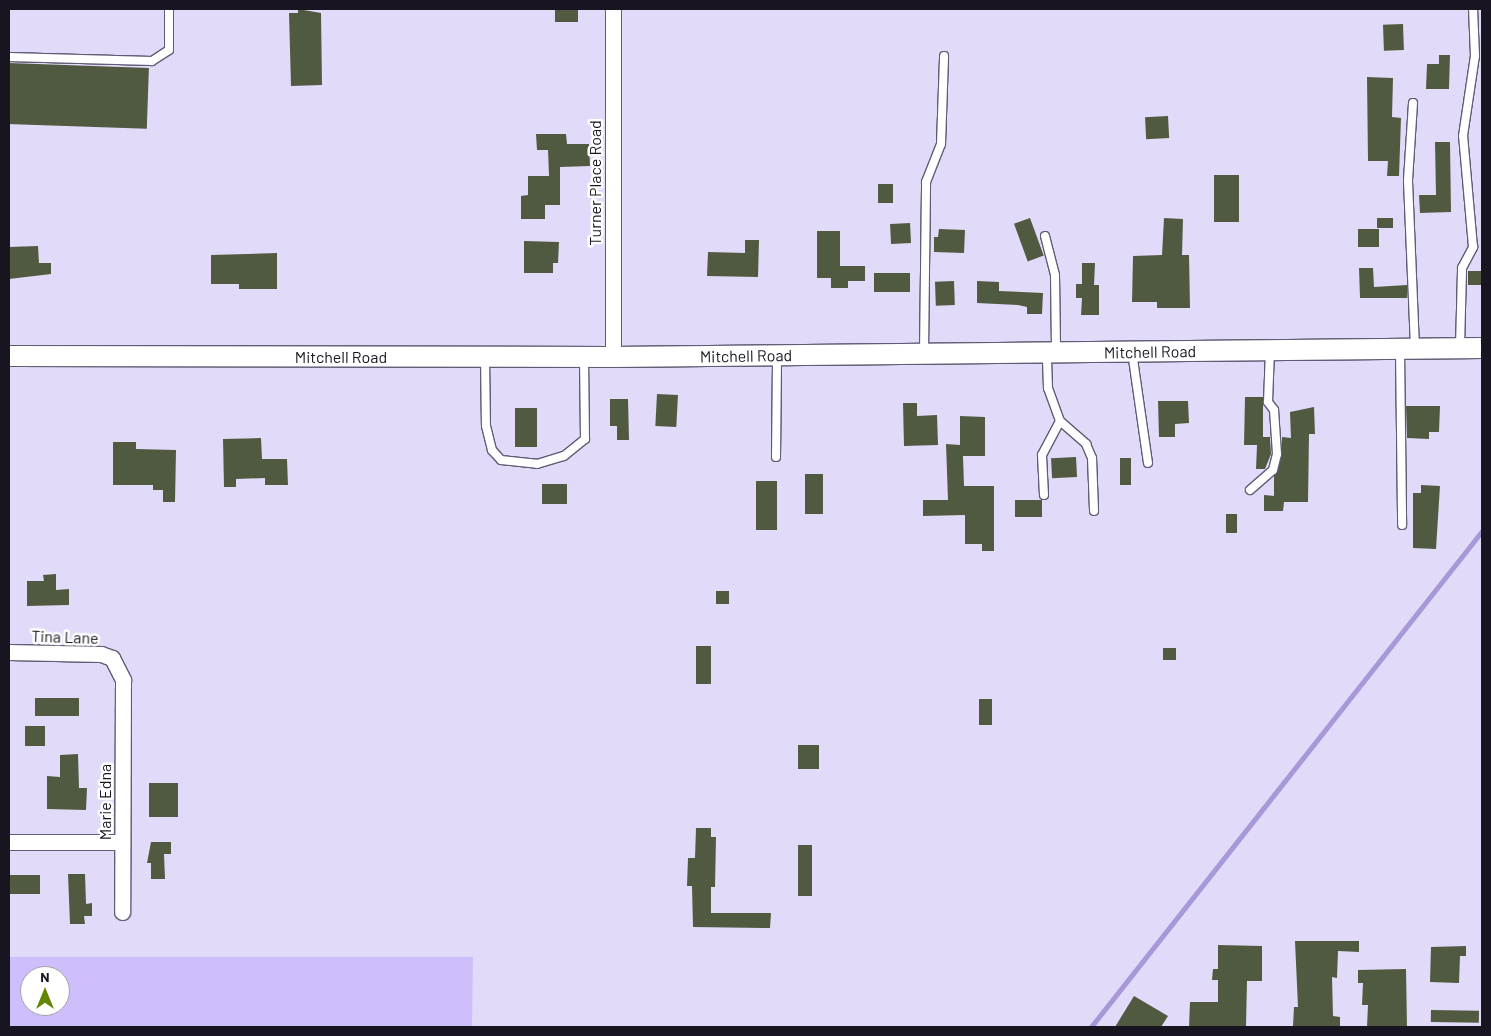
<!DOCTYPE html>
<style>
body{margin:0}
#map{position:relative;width:1491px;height:1036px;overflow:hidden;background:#e2daf9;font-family:Barlow,sans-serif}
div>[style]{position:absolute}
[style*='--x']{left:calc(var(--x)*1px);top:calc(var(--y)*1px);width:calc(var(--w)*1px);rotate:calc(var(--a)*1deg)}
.green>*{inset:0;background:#cfbefc}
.stream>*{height:4.5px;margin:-2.25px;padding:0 2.25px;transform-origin:2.25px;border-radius:2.25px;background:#a998d7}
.building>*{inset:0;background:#505a40;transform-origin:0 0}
.roads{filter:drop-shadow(1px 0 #615b75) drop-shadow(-1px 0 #615b75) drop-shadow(0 1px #615b75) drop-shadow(0 -1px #615b75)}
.service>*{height:8px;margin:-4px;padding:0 4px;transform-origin:4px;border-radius:4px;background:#fff}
.minor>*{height:15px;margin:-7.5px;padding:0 7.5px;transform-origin:7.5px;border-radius:7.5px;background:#fff}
.tertiary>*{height:20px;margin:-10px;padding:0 10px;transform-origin:10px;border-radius:10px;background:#fff}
span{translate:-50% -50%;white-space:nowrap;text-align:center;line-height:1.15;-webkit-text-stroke:5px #fff;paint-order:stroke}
.street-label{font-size:16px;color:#181520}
.frame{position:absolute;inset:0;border:10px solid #181520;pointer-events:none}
.north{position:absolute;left:20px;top:966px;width:50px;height:50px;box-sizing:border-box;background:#fff;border:1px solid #a3a1a6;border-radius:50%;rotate:0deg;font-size:14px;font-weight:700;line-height:20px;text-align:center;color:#181520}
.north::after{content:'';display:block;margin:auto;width:18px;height:22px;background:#648603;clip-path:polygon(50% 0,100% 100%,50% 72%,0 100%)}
</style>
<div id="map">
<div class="green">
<div style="clip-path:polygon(evenodd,9px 957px,473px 957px,472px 1027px,9px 1027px,9px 957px,30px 976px,60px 976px,60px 1006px,30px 1006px,30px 976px)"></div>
</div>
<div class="stream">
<div style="--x:1091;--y:1027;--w:632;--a:-51.75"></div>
</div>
<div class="building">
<div style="clip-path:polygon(298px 9px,321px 13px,322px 85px,291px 86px,289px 13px,298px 13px)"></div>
<div style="left:555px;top:9px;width:23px;height:13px"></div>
<div style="left:1403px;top:24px;width:26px;height:20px;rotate:88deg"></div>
<div style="clip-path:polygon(1439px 55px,1450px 55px,1449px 89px,1426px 89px,1427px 64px,1439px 64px)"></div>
<div style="left:9px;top:63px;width:140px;height:61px;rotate:2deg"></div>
<div style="clip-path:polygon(1367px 77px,1393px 78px,1392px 117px,1401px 118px,1399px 176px,1387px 176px,1388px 161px,1368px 161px)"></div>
<div style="left:1168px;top:116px;width:22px;height:23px;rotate:87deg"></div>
<div style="clip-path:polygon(536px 134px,566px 134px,567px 144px,589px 144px,590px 166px,560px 167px,560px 205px,545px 205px,545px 219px,521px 219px,521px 196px,528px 195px,528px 176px,549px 176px,548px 150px,537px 150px)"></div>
<div style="clip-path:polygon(1435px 142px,1450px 142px,1451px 212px,1420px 213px,1419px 195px,1436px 195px)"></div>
<div style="left:1214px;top:175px;width:25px;height:47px"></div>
<div style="left:893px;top:184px;width:19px;height:15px;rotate:90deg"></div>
<div style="left:1030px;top:218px;width:40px;height:17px;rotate:70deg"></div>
<div style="clip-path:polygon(1164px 218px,1183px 219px,1182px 255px,1189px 255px,1190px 308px,1157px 308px,1157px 302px,1132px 302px,1133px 256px,1162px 255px)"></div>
<div style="left:1377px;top:218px;width:16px;height:10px"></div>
<div style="left:910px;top:223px;width:20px;height:20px;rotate:87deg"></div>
<div style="clip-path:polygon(939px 229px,965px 230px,964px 253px,934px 252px,934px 237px,938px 237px)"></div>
<div style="left:1358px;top:229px;width:21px;height:18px"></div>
<div style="clip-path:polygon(817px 231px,840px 231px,840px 266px,865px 266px,865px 281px,848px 281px,848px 288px,831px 288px,831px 278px,817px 278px)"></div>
<div style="clip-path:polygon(745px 240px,759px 240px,758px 277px,707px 276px,708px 252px,745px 253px)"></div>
<div style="clip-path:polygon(524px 241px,559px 242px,558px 263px,553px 263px,553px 273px,524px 273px)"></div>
<div style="clip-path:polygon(38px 246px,39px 263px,51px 263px,51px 274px,9px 279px,9px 247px)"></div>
<div style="clip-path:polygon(277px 253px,277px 289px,239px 289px,239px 284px,211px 284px,211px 255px)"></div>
<div style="clip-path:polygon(1082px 263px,1095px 263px,1094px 285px,1099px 285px,1099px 315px,1081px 315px,1082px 298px,1076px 298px,1076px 284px,1082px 284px)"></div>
<div style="clip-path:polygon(1359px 268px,1373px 268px,1374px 287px,1407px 285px,1407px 298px,1360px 298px)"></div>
<div style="left:1468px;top:271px;width:14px;height:14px"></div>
<div style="left:874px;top:273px;width:36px;height:19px"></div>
<div style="left:954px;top:281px;width:24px;height:19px;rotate:88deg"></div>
<div style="clip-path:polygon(977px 281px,999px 282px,999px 291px,1043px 293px,1042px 314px,1027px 314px,1027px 307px,1018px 305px,977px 303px)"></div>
<div style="left:657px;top:394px;width:21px;height:32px;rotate:3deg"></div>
<div style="clip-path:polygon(1245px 397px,1263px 397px,1263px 437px,1270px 437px,1271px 454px,1265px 469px,1256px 469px,1257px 445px,1244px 445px)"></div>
<div style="clip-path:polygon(610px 399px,628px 399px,629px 440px,617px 440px,617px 426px,610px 426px)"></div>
<div style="clip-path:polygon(1158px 401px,1188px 401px,1189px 423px,1175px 424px,1175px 437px,1159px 437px)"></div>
<div style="clip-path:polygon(903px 403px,917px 403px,917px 416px,937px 415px,938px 445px,904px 446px)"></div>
<div style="clip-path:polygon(1406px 406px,1440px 406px,1439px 432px,1429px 432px,1429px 439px,1407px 438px)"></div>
<div style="clip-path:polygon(1314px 407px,1315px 434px,1309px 434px,1308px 502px,1284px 502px,1283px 511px,1264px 511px,1264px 495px,1274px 496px,1274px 476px,1282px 455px,1282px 437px,1291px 438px,1290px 412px)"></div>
<div style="left:515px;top:408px;width:22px;height:39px"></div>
<div style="clip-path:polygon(960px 416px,985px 417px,985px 456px,963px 456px,964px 486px,994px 486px,994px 551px,982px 551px,982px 544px,965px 544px,965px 515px,923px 516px,923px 500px,948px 500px,946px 444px,960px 445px)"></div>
<div style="clip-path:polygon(261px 438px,262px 459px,287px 459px,288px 485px,265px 485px,265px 478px,236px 479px,236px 487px,224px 487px,223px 439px)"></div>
<div style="clip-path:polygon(113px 442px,136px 442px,136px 449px,176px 450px,175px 502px,163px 502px,163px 490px,153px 490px,153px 485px,113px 485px)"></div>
<div style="left:1076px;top:457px;width:20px;height:25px;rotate:87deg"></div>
<div style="left:1120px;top:458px;width:11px;height:27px"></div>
<div style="left:805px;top:474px;width:18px;height:40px"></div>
<div style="left:756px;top:481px;width:21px;height:49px"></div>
<div style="left:542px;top:484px;width:25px;height:20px"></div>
<div style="clip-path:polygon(1421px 485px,1440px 486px,1436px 549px,1413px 548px,1413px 493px,1421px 493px)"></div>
<div style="left:1042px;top:500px;width:17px;height:27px;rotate:90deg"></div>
<div style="left:1226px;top:514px;width:11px;height:19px"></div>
<div style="clip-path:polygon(56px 574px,56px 590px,69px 589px,69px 605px,27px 606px,27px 581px,44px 581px,43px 575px)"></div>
<div style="left:716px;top:591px;width:13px;height:13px"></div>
<div style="left:696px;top:646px;width:15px;height:38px"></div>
<div style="left:1163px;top:648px;width:13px;height:12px"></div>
<div style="left:79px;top:698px;width:18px;height:44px;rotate:90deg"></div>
<div style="left:979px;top:699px;width:13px;height:26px"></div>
<div style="left:25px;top:726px;width:20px;height:20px"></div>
<div style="left:798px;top:745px;width:21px;height:24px"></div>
<div style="clip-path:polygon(78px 754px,79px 788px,87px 788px,86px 810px,47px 809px,47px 776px,60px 777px,60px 755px)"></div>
<div style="left:149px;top:783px;width:29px;height:34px"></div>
<div style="clip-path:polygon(696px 828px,711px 828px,711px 837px,716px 837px,715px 887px,711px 887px,711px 913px,771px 913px,770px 928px,693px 927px,692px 886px,687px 886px,688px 858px,695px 858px)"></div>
<div style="clip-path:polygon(151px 842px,171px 842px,171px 854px,164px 854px,165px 879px,151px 879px,151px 863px,147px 863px)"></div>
<div style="left:798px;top:845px;width:14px;height:51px"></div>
<div style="clip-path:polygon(68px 874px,85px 874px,86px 904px,92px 903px,92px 916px,84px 916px,85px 924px,70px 924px)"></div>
<div style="left:9px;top:875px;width:31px;height:19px"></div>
<div style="clip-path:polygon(1295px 941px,1359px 941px,1359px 952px,1338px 951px,1337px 978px,1332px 977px,1333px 1016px,1340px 1017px,1340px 1027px,1293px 1026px,1294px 1007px,1298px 1007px)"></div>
<div style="clip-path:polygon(1218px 945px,1262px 946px,1262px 981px,1247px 981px,1246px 1027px,1189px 1027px,1190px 1002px,1218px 1002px,1218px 980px,1212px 980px,1213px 969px,1218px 969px)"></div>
<div style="clip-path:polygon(1466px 946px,1466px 956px,1460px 956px,1459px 983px,1430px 982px,1431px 947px)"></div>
<div style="clip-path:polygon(1406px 969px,1407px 1027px,1367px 1027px,1368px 1005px,1362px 1005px,1363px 983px,1358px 983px,1358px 970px)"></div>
<div style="clip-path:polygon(1134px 996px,1168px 1016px,1161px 1027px,1115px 1027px)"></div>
<div style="left:1431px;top:1010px;width:48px;height:12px;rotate:1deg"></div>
</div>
<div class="roads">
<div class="service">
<div style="--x:9;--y:57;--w:143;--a:1.6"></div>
<div style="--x:152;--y:61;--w:20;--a:-33"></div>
<div style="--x:169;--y:50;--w:41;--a:-90"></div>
<div style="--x:1413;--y:103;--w:78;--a:93.7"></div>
<div style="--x:1408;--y:181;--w:166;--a:87.6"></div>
<div style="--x:1045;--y:236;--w:40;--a:75.6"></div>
<div style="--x:1055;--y:275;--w:76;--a:89.2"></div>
<div style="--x:1460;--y:347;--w:79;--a:-88.5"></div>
<div style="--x:1462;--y:268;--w:24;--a:-62"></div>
<div style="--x:1473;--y:247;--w:111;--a:-95.1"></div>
<div style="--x:1463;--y:136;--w:81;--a:-81.5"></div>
<div style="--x:1475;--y:56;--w:47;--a:-92.4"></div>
<div style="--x:1400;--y:350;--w:175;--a:89.3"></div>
<div style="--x:924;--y:352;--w:170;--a:-89.3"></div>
<div style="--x:926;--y:182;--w:41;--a:-68.5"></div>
<div style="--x:941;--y:144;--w:88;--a:-88"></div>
<div style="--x:1132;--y:352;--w:112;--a:81.8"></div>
<div style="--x:485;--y:357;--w:69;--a:89.2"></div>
<div style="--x:486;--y:426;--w:25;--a:76"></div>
<div style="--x:492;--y:450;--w:13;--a:48"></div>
<div style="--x:501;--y:460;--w:36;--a:6"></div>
<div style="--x:537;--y:464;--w:28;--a:-17"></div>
<div style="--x:564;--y:456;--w:27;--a:-39"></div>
<div style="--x:585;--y:439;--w:82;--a:-90.7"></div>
<div style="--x:1060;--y:421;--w:35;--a:41"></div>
<div style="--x:1086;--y:444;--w:15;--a:67"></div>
<div style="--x:1092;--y:458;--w:53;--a:87.8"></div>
<div style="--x:776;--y:457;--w:102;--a:-89.4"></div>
<div style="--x:1250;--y:490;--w:30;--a:-41"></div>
<div style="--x:1273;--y:470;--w:16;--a:-76"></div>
<div style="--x:1277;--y:454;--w:44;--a:-93.9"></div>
<div style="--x:1274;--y:410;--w:10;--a:-127"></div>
<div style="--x:1268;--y:402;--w:52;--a:-87.8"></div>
<div style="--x:1044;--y:495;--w:40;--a:-92.9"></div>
<div style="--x:1042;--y:455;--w:38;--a:-62"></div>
<div style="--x:1060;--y:421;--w:35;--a:-110"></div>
<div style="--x:1048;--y:388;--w:35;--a:-92"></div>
</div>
<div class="minor">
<div style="--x:613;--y:357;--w:348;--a:-90"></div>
<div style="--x:9;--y:652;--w:92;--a:1.2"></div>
<div style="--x:101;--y:654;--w:12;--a:20"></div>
<div style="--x:112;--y:658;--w:25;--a:63"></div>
<div style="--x:123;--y:680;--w:232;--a:90.2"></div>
<div style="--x:9;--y:842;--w:113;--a:0"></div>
</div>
<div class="tertiary">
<div style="--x:9;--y:356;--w:604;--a:0.09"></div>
<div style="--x:613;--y:357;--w:869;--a:-0.59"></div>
</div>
</div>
<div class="street-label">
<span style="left:595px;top:183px;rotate:-90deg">Turner Place Road</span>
<span style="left:1150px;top:352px;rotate:-1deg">Mitchell Road</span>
<span style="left:746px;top:356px;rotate:-1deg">Mitchell Road</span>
<span style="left:341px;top:357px">Mitchell Road</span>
<span style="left:65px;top:637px;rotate:2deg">Tina Lane</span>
<span style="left:105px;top:802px;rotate:-90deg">Marie Edna</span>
</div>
<div class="frame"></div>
<div class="north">N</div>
</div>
